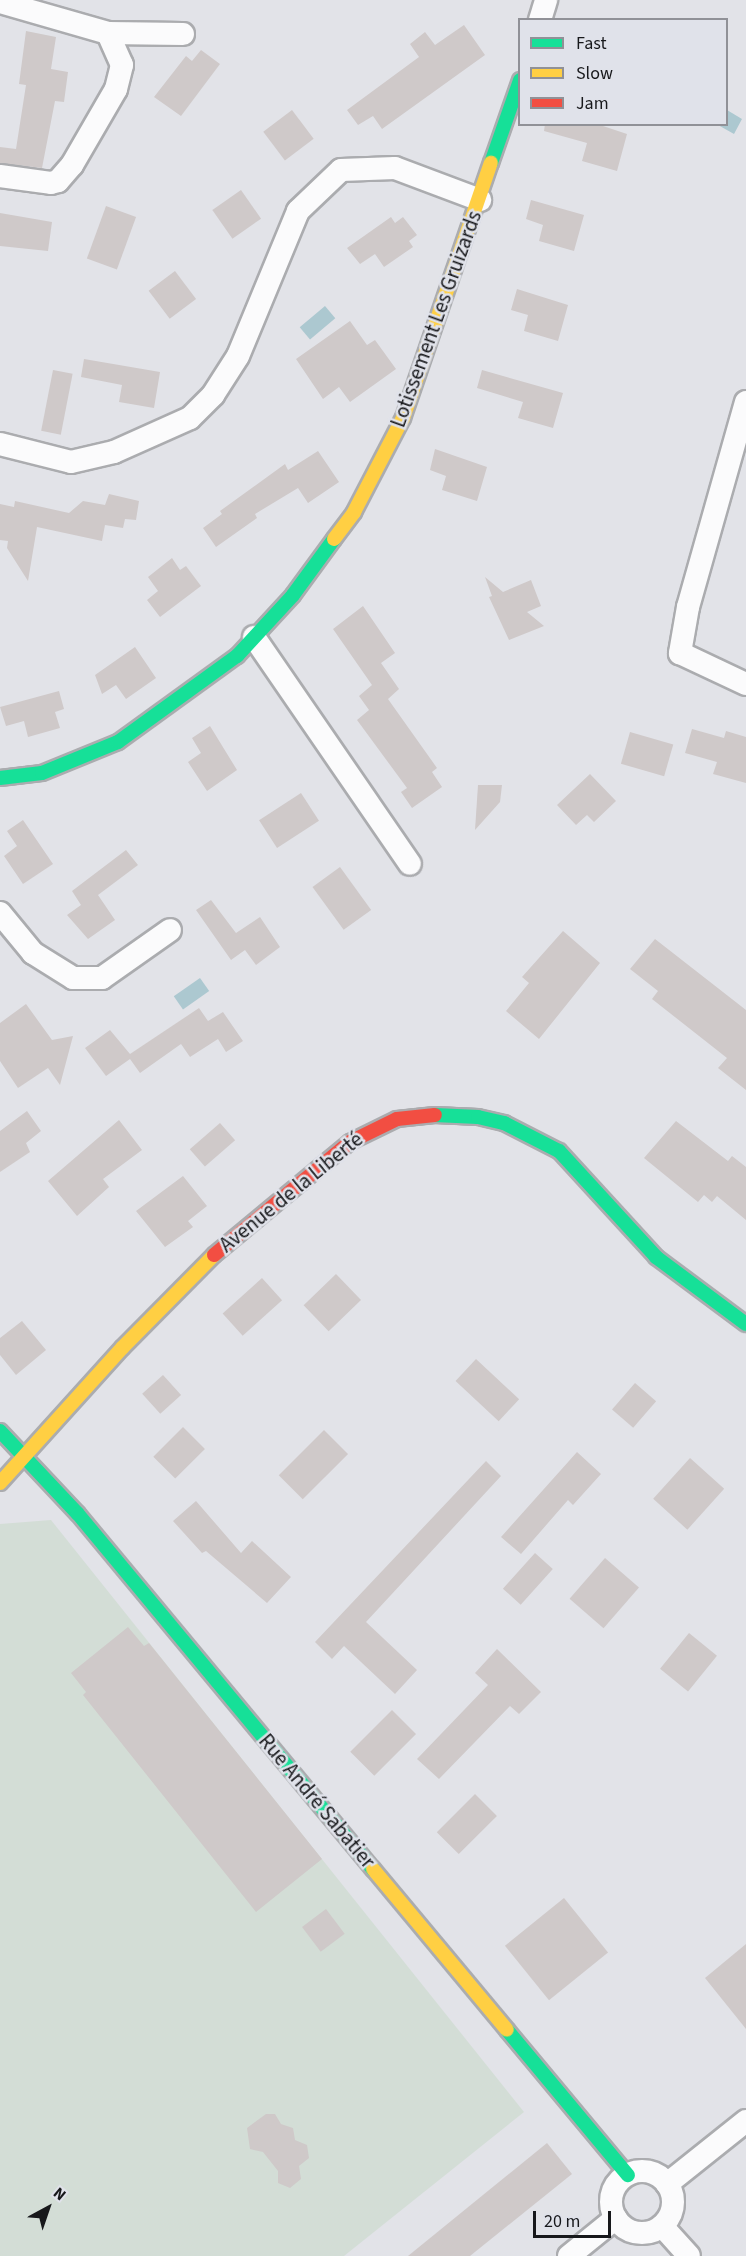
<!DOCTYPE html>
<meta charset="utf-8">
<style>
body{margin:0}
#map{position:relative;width:746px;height:2256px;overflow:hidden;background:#e2e3e8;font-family:"Source Sans 3",sans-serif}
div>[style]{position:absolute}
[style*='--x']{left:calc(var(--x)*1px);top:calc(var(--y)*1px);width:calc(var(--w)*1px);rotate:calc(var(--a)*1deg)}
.green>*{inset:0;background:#d3ddd6}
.water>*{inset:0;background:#acc8d0;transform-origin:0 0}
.building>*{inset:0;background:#cfc9c9;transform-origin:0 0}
.roads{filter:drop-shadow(2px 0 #abacaf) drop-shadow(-2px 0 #abacaf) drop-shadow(0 2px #abacaf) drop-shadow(0 -2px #abacaf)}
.street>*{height:22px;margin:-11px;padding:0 11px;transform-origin:11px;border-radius:11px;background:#fbfbfc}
.street>.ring{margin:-11px;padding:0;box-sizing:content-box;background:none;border:22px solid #fbfbfc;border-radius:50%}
.fast>*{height:14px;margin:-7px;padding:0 7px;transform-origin:7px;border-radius:7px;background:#16e098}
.slow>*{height:14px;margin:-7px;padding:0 7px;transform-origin:7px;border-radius:7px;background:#ffcf43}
.jam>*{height:14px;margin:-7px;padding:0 7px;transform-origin:7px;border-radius:7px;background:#f24e42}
span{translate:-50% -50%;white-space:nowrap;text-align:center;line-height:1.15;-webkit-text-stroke:5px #e0e2ea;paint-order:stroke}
.street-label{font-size:21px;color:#17181b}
.legend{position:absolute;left:518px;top:18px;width:210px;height:108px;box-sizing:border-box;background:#e0e2ea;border:2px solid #909197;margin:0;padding:8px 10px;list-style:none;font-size:18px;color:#17181b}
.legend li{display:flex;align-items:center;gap:12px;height:30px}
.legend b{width:30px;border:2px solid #909197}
.north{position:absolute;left:18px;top:2178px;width:60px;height:60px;-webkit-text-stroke:4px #e0e2ea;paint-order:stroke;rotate:40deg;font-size:16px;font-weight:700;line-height:24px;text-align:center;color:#17181b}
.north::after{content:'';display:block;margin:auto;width:21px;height:27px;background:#17181b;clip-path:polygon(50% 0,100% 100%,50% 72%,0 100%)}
.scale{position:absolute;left:533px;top:2211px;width:78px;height:27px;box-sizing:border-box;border:3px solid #17181b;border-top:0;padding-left:8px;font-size:18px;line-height:21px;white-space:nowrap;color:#17181b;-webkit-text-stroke:4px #e0e2ea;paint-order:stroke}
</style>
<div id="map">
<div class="green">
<div style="clip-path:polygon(51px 1520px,524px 2112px,344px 2256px,0 2256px,0 1524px)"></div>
</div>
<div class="water">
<div style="clip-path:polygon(727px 110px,742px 119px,734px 134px,718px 125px,726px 124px)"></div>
<div style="left:325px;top:306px;width:16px;height:33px;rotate:50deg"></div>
<div style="left:200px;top:978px;width:16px;height:32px;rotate:55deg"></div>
</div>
<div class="building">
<div style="clip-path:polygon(464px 25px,485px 55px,382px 129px,373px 116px,358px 125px,347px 110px,419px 57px,410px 44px,425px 32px,435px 45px)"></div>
<div style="clip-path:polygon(26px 31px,56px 37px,51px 69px,68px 72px,64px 102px,55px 101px,42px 168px,0 163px,0 147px,16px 149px,26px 85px,19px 84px)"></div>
<div style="clip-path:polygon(201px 50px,220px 64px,181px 116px,154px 97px,186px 56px,192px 61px)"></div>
<div style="left:292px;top:110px;width:36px;height:36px;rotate:53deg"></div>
<div style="clip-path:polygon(545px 124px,597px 124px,627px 134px,617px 171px,582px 161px,587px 143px,544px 131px)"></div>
<div style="left:241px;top:190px;width:35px;height:35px;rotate:55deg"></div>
<div style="clip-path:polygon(531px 200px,584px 215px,574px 251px,539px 241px,543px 225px,526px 219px)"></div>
<div style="left:106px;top:206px;width:32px;height:56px;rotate:20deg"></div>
<div style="clip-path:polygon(0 213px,52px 222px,48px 251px,0 246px)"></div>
<div style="clip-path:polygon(391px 217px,395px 223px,403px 217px,417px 235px,409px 241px,413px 247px,384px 267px,375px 254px,360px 264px,347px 248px)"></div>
<div style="left:175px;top:271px;width:35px;height:33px;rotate:53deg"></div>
<div style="clip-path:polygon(517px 289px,568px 305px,558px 341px,524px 331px,528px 315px,511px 310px)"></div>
<div style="clip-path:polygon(350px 321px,367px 345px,375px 340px,396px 369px,350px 402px,339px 387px,323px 399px,296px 359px)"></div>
<div style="clip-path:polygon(84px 359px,160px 372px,154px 408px,119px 402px,122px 385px,81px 377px)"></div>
<div style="left:53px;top:370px;width:20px;height:62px;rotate:11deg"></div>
<div style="clip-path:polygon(482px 370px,563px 393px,553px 428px,518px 418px,523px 402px,477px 388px)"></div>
<div style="clip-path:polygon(435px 449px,487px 467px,477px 501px,442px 490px,446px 476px,430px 470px)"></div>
<div style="clip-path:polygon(318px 451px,339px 482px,308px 503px,298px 488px,255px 514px,257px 518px,216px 547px,203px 528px,222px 514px,220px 511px,285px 464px,288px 470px)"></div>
<div style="clip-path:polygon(109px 494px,139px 501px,136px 520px,125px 519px,123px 528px,105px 525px,102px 541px,37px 527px,28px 581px,7px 548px,8px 541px,0 540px,0 504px,14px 507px,15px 501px,69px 513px,83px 501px,105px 505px)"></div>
<div style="clip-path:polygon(172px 558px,180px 570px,186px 566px,201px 586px,160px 617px,147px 600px,158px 591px,148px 577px)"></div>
<div style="clip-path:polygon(485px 577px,503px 592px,531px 580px,541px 606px,527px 612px,544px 626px,509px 640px,489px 597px,492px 596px)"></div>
<div style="clip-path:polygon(363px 606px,395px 653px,381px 663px,399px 689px,388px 699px,437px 768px,432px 772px,442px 787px,412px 808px,401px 792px,407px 788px,357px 720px,369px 710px,359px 696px,372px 685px,333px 629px)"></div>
<div style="clip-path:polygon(135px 647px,156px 678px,126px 699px,116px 685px,102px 694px,95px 675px)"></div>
<div style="clip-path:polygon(59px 691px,64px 709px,55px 712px,60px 728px,28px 737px,24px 721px,6px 726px,0 707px)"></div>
<div style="clip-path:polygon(210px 726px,237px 770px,207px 791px,188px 762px,201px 753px,192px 738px)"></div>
<div style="clip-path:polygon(692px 729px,724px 738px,726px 731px,746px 737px,746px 783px,713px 774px,717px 762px,685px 753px)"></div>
<div style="left:630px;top:732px;width:45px;height:33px;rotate:16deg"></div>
<div style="clip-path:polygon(590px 774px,616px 801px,594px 822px,587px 815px,576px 825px,557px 805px)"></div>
<div style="clip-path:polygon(478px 785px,502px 785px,500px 802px,475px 830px)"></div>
<div style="left:301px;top:793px;width:33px;height:50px;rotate:57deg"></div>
<div style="clip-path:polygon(23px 820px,53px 864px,23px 884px,4px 856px,17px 846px,7px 831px)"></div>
<div style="clip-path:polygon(126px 850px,138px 865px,98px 895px,115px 920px,88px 939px,67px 915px,81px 905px,72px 891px)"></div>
<div style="left:340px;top:867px;width:53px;height:34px;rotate:54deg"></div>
<div style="clip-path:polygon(211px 900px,236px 933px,260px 917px,280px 947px,256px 965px,245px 950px,231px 960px,196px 910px)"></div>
<div style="clip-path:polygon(563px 931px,600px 963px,539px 1039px,506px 1011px,529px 983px,522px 977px)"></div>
<div style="clip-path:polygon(655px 939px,746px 1010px,746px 1090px,718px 1068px,727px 1058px,652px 999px,658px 991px,630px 969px)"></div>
<div style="clip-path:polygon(26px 1004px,52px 1040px,73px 1036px,60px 1085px,48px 1068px,18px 1088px,0 1061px,0 1023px)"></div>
<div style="clip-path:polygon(199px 1008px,208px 1021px,223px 1012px,243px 1041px,226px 1052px,218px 1039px,190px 1057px,181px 1044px,140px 1073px,130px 1059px,106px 1076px,85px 1048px,110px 1030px,130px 1054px)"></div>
<div style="clip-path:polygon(27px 1111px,41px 1131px,26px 1143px,30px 1152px,0 1172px,0 1131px)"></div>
<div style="clip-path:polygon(119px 1120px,142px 1150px,103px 1179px,109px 1187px,77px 1216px,48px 1181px)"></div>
<div style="clip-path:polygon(676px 1121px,728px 1161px,732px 1156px,746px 1167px,746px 1220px,717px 1196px,712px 1202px,704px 1195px,698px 1202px,644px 1158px)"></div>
<div style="left:220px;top:1123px;width:23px;height:40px;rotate:49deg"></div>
<div style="clip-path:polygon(183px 1176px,207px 1206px,188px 1221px,193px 1227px,165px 1247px,136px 1211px)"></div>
<div style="left:336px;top:1274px;width:36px;height:45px;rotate:46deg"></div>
<div style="left:262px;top:1278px;width:30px;height:53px;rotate:48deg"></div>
<div style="clip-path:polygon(22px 1321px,46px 1350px,16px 1375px,0 1355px,0 1338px)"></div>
<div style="left:476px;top:1359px;width:59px;height:30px;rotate:43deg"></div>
<div style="left:163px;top:1375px;width:27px;height:28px;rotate:48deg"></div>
<div style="left:635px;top:1383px;width:28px;height:35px;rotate:41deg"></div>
<div style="left:183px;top:1427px;width:31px;height:42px;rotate:45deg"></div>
<div style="left:324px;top:1430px;width:34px;height:64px;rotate:45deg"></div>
<div style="clip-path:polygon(577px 1452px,601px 1474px,573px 1505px,568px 1500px,521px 1554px,501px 1537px)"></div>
<div style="left:690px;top:1458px;width:46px;height:55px;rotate:42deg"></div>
<div style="clip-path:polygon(486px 1461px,501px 1476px,366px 1622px,417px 1670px,395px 1694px,344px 1646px,332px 1659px,315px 1642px)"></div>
<div style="clip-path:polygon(196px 1501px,241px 1553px,252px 1541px,291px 1577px,267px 1603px,206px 1551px,202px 1553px,173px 1521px)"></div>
<div style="left:535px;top:1553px;width:24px;height:48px;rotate:42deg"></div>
<div style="left:605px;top:1558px;width:45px;height:54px;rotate:41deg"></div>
<div style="clip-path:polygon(128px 1627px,144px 1646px,149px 1643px,322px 1859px,256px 1912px,83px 1695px,86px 1692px,71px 1673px)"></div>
<div style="left:689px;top:1633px;width:36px;height:46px;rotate:39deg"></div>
<div style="clip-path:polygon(497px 1649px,541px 1692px,519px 1714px,510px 1706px,439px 1779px,417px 1759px,488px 1685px,475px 1673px)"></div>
<div style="left:392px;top:1710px;width:34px;height:59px;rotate:45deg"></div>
<div style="left:475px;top:1794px;width:31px;height:54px;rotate:45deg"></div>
<div style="left:564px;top:1898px;width:70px;height:76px;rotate:51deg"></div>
<div style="left:326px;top:1909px;width:31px;height:30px;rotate:53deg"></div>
<div style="clip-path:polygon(746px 1944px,746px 2029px,705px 1978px)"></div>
<div style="clip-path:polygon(266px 2114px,275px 2114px,281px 2124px,293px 2128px,295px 2140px,307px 2145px,309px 2158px,299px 2166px,301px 2179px,290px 2188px,278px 2183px,278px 2171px,263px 2152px,250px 2149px,247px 2128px)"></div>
<div style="clip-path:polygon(547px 2143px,572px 2174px,470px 2256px,408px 2256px)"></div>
</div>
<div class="roads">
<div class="street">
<div style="--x:0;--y:2;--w:112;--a:16"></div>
<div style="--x:108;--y:33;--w:75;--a:0.8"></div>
<div style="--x:540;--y:20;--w:21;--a:-73"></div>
<div style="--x:0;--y:176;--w:51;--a:7.8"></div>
<div style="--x:51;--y:183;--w:7;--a:-16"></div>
<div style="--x:58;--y:181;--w:21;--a:-49"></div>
<div style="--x:72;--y:165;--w:88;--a:-59.9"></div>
<div style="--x:116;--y:89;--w:25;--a:-76"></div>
<div style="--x:122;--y:65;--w:35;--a:-114"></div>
<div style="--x:746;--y:402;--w:213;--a:105.8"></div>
<div style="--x:688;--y:607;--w:47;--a:99.9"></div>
<div style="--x:680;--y:653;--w:73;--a:25.2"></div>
<div style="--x:0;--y:444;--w:73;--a:14.2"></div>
<div style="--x:71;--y:462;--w:44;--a:-13.1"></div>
<div style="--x:114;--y:452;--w:83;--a:-24.1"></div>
<div style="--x:190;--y:418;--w:33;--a:-45"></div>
<div style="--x:213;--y:395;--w:46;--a:-57.3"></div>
<div style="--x:238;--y:356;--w:157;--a:-67.5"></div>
<div style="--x:298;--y:211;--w:59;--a:-43.6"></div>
<div style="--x:341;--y:170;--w:54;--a:-2.1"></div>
<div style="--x:395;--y:168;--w:91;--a:20.6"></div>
<div style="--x:254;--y:637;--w:275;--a:55.5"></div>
<div style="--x:0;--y:913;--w:52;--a:50.5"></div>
<div style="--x:33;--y:953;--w:47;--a:32"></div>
<div style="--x:73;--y:978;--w:29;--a:0"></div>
<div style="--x:102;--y:978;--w:83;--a:-35.2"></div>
<div class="ring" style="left:611px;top:2171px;width:40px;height:40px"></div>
<div style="--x:667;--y:2184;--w:101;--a:-38.6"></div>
<div style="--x:662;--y:2226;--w:40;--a:48"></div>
<div style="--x:569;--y:2256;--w:60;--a:-39"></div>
</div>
<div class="fast">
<div style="--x:491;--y:163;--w:88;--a:-70.7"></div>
<div style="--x:0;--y:778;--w:42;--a:-6.8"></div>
<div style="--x:42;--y:773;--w:82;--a:-22.2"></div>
<div style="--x:118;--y:742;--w:147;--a:-35.9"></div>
<div style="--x:237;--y:656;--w:83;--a:-47.4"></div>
<div style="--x:293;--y:595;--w:69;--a:-53.8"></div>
<div style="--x:435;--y:1115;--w:43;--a:2.7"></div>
<div style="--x:478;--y:1117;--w:27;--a:13"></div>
<div style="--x:504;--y:1123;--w:62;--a:27"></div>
<div style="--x:559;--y:1151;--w:144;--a:47.5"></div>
<div style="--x:656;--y:1257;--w:112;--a:36.7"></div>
<div style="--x:0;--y:1431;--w:114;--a:46.8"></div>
<div style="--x:78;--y:1514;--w:462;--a:50.3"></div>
<div style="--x:507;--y:2030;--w:189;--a:50.2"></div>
</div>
<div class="slow">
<div style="--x:334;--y:539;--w:34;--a:-53"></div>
<div style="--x:354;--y:512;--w:106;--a:-62.5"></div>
<div style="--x:403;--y:418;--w:270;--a:-71"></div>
<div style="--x:0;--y:1483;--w:183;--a:-47.9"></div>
<div style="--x:123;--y:1347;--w:129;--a:-45.3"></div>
<div style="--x:373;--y:1869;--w:209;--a:50.2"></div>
</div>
<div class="jam">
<div style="--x:214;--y:1255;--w:177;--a:-39.7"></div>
<div style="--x:350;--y:1142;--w:52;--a:-26.1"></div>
<div style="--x:397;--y:1119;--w:38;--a:-6"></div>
</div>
</div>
<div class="street-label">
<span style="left:436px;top:319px;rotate:-70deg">Lotissement Les Gruizards</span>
<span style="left:291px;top:1192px;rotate:-39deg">Avenue de la Liberté</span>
<span style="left:317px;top:1801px;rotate:50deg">Rue André Sabatier</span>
</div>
<ul class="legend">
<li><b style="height:8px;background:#16e098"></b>Fast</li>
<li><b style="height:8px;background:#ffcf43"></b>Slow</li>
<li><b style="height:8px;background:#f24e42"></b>Jam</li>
</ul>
<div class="north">N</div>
<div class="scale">20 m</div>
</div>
